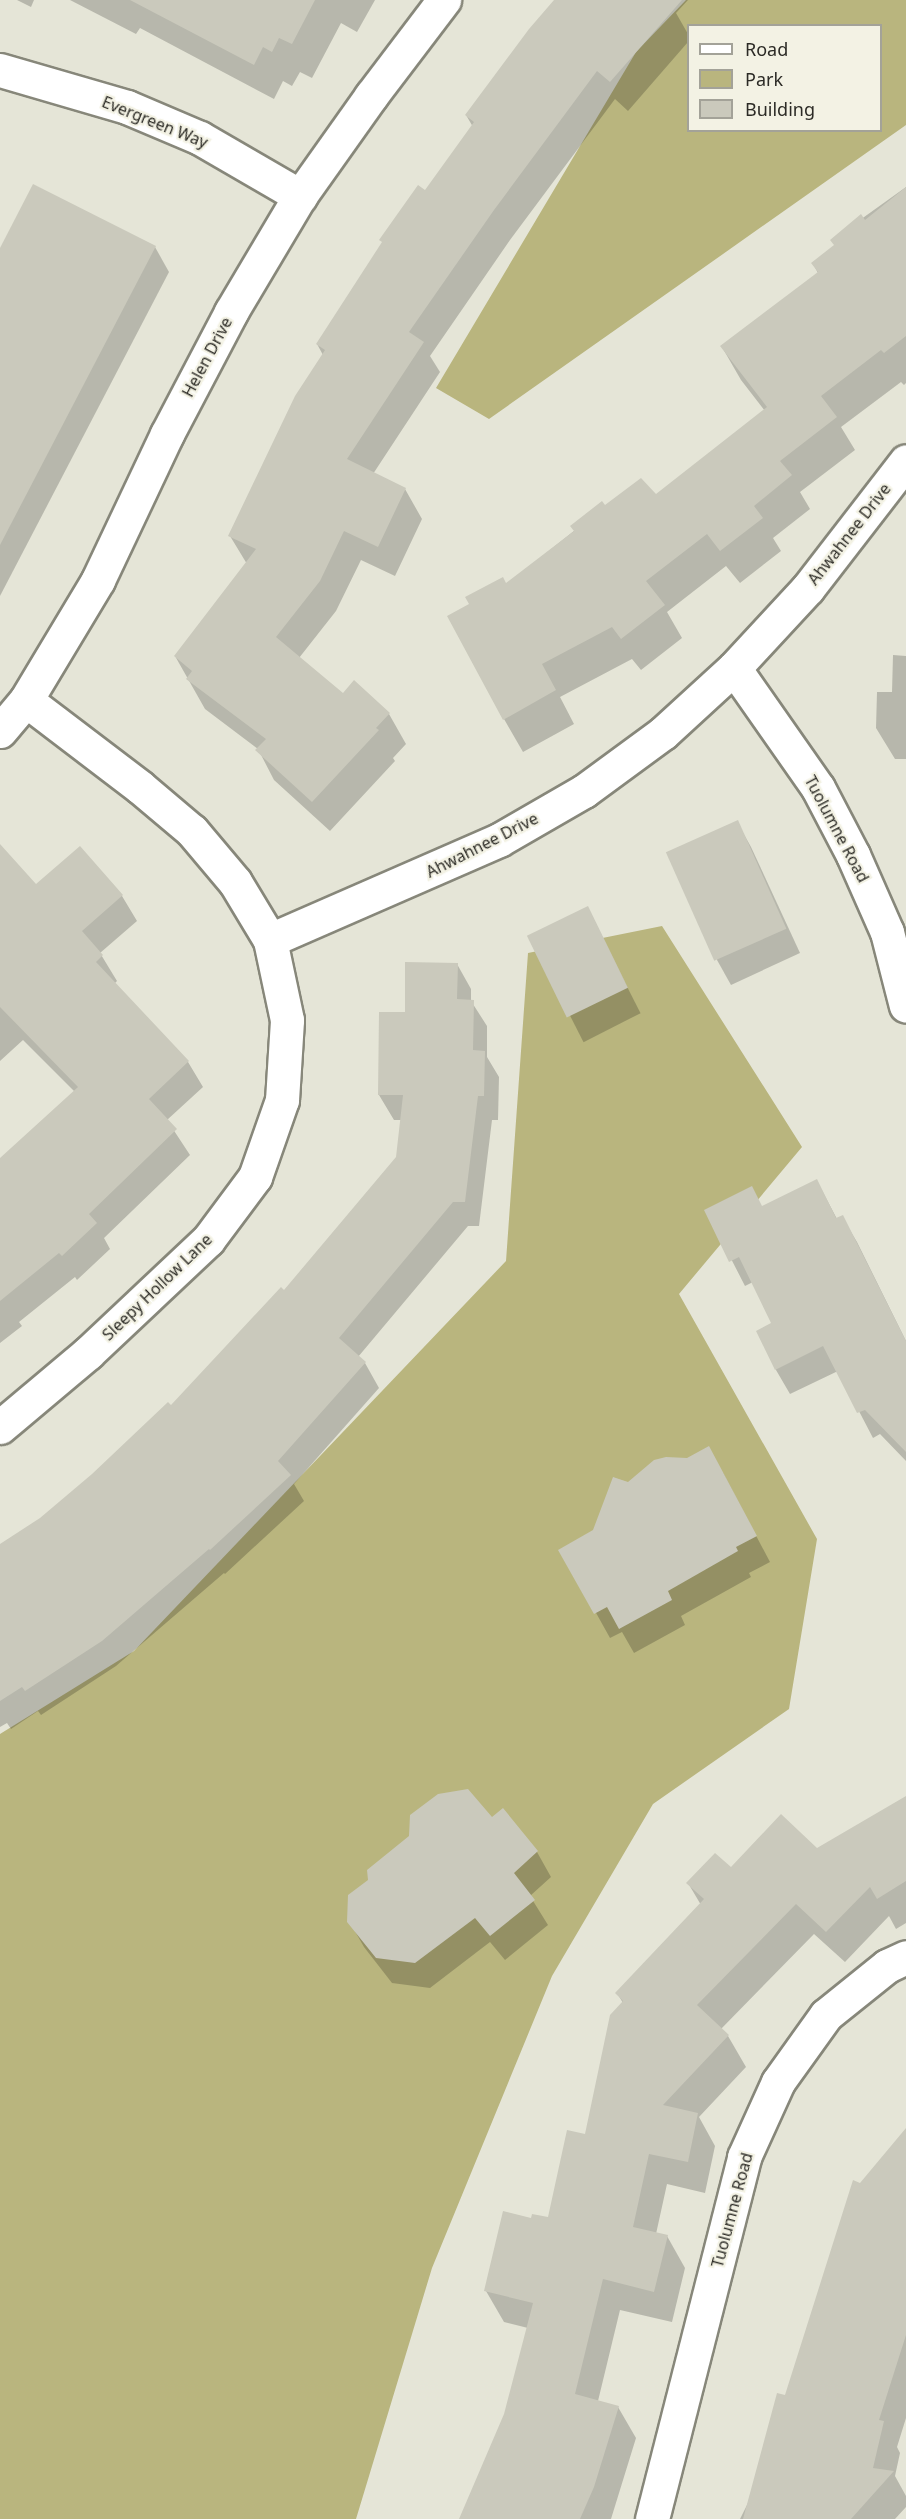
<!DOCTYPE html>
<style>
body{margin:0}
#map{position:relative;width:906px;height:2519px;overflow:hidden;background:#e5e5d7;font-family:"Noto Sans",sans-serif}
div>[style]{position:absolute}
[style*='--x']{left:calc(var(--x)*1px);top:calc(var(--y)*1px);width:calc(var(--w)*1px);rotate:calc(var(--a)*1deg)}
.green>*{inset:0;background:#b9b57e}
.shadow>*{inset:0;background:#0003;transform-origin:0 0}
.building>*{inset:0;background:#cac9bc;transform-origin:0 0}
.roads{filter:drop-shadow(2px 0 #87877a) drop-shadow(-2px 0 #87877a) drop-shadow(0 2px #87877a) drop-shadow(0 -2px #87877a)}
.minor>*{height:33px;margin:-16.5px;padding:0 16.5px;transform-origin:16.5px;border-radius:16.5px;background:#fff}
.tertiary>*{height:33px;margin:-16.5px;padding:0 16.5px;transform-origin:16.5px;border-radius:16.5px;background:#fff}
span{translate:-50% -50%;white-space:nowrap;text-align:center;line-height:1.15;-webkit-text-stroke:4.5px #f3f2e4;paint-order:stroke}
.street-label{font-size:16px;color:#2c2b26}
.legend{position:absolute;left:687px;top:24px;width:195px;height:108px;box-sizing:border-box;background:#f3f2e4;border:2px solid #a3a298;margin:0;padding:8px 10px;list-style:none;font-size:18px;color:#2c2b26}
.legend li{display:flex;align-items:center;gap:12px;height:30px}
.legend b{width:30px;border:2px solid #a3a298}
</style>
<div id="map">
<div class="green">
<div style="clip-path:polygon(evenodd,686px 0,906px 0,906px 125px,489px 419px,436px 388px,636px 52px,686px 0,688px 26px,880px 26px,880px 130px,688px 130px,688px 26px)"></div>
<div style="clip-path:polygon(662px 926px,802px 1147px,679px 1294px,817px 1539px,789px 1709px,653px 1804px,552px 1976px,432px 2268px,356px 2519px,0 2519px,0 1734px,134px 1651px,506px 1261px,528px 953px)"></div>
</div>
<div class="shadow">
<div style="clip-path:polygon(17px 0,34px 0,31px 7px)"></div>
<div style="clip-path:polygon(70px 0,375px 0,357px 32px,341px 23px,312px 78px,300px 72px,292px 86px,283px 81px,274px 99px,140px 28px,136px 34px)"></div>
<div style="clip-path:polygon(557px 0,688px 0,676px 13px,688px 34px,688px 42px,628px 111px,615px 99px,510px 240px,430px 356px,440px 372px,373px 474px,405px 489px,422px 519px,395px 576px,361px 560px,336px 611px,299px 658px,343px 695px,355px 682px,389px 714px,406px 744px,393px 758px,395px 761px,330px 831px,274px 780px,258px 749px,205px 709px,175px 656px,247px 564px,230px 536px,323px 355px,317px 344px,473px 127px,466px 115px)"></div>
<div style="clip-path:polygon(906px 187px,906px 383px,904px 385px,901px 382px,841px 427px,855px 450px,800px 492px,810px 509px,773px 538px,781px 551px,740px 583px,726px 566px,667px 612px,682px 638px,641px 670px,632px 659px,560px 697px,574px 724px,523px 752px,504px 719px,506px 585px,604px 507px,656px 496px,765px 411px,741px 380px,722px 347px,818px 273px,813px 264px,835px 246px,832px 240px)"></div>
<div style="clip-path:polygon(155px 247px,169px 272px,0 596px,0 249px)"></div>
<div style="clip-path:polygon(893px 655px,906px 656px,906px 759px,895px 759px,876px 728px,877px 692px,892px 692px)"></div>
<div style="clip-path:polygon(737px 822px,751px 847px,800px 953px,731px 985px,717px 960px)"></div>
<div style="clip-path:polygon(80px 848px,122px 896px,137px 921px,100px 953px,117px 981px,114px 984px,188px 1062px,203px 1087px,167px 1120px,190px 1155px,104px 1238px,110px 1249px,77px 1280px,75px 1277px,19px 1322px,22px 1326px,0 1343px,0 1172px,75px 1092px,23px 1040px,0 1061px,0 883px,36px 886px)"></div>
<div style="left:587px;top:908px;width:118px;height:64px;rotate:63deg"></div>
<div style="clip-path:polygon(457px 964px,471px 989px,471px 1001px,487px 1026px,487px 1057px,499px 1077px,498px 1120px,492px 1120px,479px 1226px,468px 1226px,358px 1357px,365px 1363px,379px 1388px,294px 1484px,304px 1501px,225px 1574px,224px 1573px,116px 1666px,41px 1715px,38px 1711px,11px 1729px,7px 1723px,0 1727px,0 1546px,41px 1519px,171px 1408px,285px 1292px,397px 1157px,402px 1120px,394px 1120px,379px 1095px,406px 1013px)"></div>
<div style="clip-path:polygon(817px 1181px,837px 1219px,842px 1217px,857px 1242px,906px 1341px,906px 1461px,880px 1434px,873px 1438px,838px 1371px,790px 1394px,776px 1370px,773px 1324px,753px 1282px,745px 1286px,706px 1210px,762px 1207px)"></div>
<div style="clip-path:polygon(723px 1473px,770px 1562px,749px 1573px,751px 1577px,681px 1616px,685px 1625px,634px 1653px,622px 1632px,610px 1638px,561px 1550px,594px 1531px,628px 1483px)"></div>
<div style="clip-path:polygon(906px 1797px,906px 1923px,896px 1929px,889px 1916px,845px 1962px,814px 1934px,721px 2029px,728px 2036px,746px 2067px,699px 2117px,715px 2146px,705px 2193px,667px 2184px,656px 2234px,667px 2236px,685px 2268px,672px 2322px,620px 2310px,598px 2401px,618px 2407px,636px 2438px,611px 2519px,460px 2519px,506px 2414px,528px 2328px,504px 2322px,486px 2291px,533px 2220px,549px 2219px,586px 2136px,623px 2003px,617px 1993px,701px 1905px,688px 1883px,731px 1869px,817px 1850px)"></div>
<div style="clip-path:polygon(492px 1819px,537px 1852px,551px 1877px,530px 1896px,548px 1925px,505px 1960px,490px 1942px,430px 1988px,392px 1983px,364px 1947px,349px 1921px,369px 1880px)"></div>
<div style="clip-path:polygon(906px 2131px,906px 2418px,897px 2447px,900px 2453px,895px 2476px,906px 2496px,906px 2507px,895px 2519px,740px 2519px,750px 2499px,861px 2184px)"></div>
</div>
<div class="building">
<div style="clip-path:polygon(130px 0,315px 0,292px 44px,279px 38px,272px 52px,263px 47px,254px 65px)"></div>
<div style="clip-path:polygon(554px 0,682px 0,610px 82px,597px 71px,494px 210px,409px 332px,424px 342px,347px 459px,406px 488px,378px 547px,344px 531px,320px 581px,276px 637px,343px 693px,354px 680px,390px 713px,376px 728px,379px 730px,312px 802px,255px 750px,266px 739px,186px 679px,192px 671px,174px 656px,256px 549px,228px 536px,295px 396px,325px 350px,316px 344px,382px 242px,379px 240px,418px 185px,425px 190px,474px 122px,465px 115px,529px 29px)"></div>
<div style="clip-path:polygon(33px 184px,156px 246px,0 545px,0 248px)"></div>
<div style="clip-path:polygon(906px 187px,906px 336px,884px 353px,881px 350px,821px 396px,837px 417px,780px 461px,792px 475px,754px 506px,763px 518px,720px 551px,707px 534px,646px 581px,665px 605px,621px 639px,612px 627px,542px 664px,556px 690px,503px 720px,447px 616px,469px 604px,465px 597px,503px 577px,506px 583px,574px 531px,570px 526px,602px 501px,605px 505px,641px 478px,656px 494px,767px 407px,720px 346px,818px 272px,811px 263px,834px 245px,830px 240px,861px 214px,865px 220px)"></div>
<div style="left:738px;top:820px;width:119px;height:79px;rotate:66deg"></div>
<div style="clip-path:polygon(0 844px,36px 884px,80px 846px,123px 895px,82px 931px,103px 955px,96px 962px,189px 1061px,149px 1099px,177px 1129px,89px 1214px,97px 1223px,62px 1256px,59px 1253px,0 1301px,0 1158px,78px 1087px,0 1007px)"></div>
<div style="left:588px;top:906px;width:91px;height:68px;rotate:64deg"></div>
<div style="clip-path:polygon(405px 962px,458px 963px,457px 999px,474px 1000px,473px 1050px,485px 1051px,484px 1096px,478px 1096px,465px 1202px,453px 1202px,339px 1338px,366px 1362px,278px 1461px,291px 1475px,210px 1550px,209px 1549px,102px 1641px,25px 1691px,22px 1687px,0 1701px,0 1544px,40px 1518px,92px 1474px,168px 1402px,171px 1405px,281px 1287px,284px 1290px,396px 1157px,403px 1095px,378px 1095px,379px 1012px,405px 1012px)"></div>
<div style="clip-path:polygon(817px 1179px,836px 1218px,843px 1215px,906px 1341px,906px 1452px,865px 1410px,857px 1413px,823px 1346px,775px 1370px,756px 1331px,771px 1323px,739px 1257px,729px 1262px,704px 1210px,752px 1186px,762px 1206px)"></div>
<div style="clip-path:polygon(709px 1446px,757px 1536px,736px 1547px,738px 1551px,668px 1591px,672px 1600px,619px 1629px,607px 1607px,594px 1614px,558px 1550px,593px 1530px,613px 1477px,628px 1482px,654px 1460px,666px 1457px,687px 1458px)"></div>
<div style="clip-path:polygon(468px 1789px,492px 1817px,503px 1808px,538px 1851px,514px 1873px,535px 1900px,490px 1936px,475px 1918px,415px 1963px,376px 1958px,347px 1922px,348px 1895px,368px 1880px,367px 1870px,409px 1836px,410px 1815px,438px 1794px)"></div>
<div style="clip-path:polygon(906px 1796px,906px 1881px,877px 1899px,870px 1887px,826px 1932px,796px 1904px,697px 2005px,729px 2035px,663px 2105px,698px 2113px,688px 2162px,649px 2154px,633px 2227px,668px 2235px,654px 2292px,603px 2279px,575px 2394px,619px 2406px,594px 2487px,580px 2519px,459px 2519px,504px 2414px,533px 2303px,484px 2291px,503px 2211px,531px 2218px,532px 2214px,548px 2217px,567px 2130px,585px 2134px,610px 2015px,623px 2001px,615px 1993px,704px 1899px,686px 1883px,715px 1853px,731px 1867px,781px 1814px,817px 1848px)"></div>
<div style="clip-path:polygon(906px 2128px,906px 2335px,879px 2420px,884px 2421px,873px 2468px,894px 2471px,851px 2519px,743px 2519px,777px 2393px,785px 2395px,853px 2180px,860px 2183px)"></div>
</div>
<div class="roads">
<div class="minor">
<div style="--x:0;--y:70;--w:132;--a:16.2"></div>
<div style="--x:127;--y:107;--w:79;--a:23"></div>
<div style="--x:200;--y:138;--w:116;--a:30.1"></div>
<div style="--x:734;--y:668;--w:146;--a:55"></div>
<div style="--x:818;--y:788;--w:76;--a:62.4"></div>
<div style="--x:853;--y:855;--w:84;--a:66.2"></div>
<div style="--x:887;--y:932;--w:76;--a:75.6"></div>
<div style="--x:270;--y:940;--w:250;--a:-23.6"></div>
<div style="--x:499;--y:840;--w:98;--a:-30"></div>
<div style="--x:584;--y:791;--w:98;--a:-36.3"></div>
<div style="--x:663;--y:733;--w:96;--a:-42.5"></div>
<div style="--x:734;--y:668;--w:109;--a:-47.2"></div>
<div style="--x:808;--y:588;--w:160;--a:-52.3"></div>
<div style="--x:0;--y:1427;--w:115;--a:-40.1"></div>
<div style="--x:88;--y:1353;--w:165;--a:-43.3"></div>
<div style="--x:208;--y:1240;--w:79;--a:-53.3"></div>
<div style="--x:255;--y:1177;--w:82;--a:-70.7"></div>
<div style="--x:282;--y:1100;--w:80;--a:-86.4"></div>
<div style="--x:287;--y:1020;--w:82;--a:-102"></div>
<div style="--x:270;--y:940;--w:68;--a:-121.1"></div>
<div style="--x:235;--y:882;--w:67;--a:-130.1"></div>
<div style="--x:192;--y:831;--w:68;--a:-139.8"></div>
<div style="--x:140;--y:787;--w:143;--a:-142.7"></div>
<div style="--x:652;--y:2519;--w:374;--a:-75.7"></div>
<div style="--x:744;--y:2157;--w:82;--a:-65.6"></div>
<div style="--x:778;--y:2082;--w:82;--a:-54.4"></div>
<div style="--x:826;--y:2015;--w:78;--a:-38.8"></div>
<div style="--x:887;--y:1966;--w:21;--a:-25"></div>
</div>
<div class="tertiary">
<div style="--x:0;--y:731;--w:40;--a:-50"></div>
<div style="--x:26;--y:700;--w:140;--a:-59"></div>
<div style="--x:98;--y:580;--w:161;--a:-64.7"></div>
<div style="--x:167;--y:434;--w:138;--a:-62.3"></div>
<div style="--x:231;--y:312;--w:135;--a:-59.3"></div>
<div style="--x:300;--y:196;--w:123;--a:-54.6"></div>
<div style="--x:371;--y:96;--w:121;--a:-52.8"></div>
</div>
</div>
<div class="street-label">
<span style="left:155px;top:122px;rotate:22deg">Evergreen Way</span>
<span style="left:207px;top:357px;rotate:-62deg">Helen Drive</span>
<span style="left:849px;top:534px;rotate:-52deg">Ahwahnee Drive</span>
<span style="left:837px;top:829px;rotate:62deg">Tuolumne Road</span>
<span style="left:482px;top:845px;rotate:-27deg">Ahwahnee Drive</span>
<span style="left:157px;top:1287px;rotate:-44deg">Sleepy Hollow Lane</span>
<span style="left:732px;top:2210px;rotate:-75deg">Tuolumne Road</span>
</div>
<ul class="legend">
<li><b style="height:8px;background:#fff"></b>Road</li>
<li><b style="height:16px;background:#b9b57e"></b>Park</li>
<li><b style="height:16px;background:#cac9bc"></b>Building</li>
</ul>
</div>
